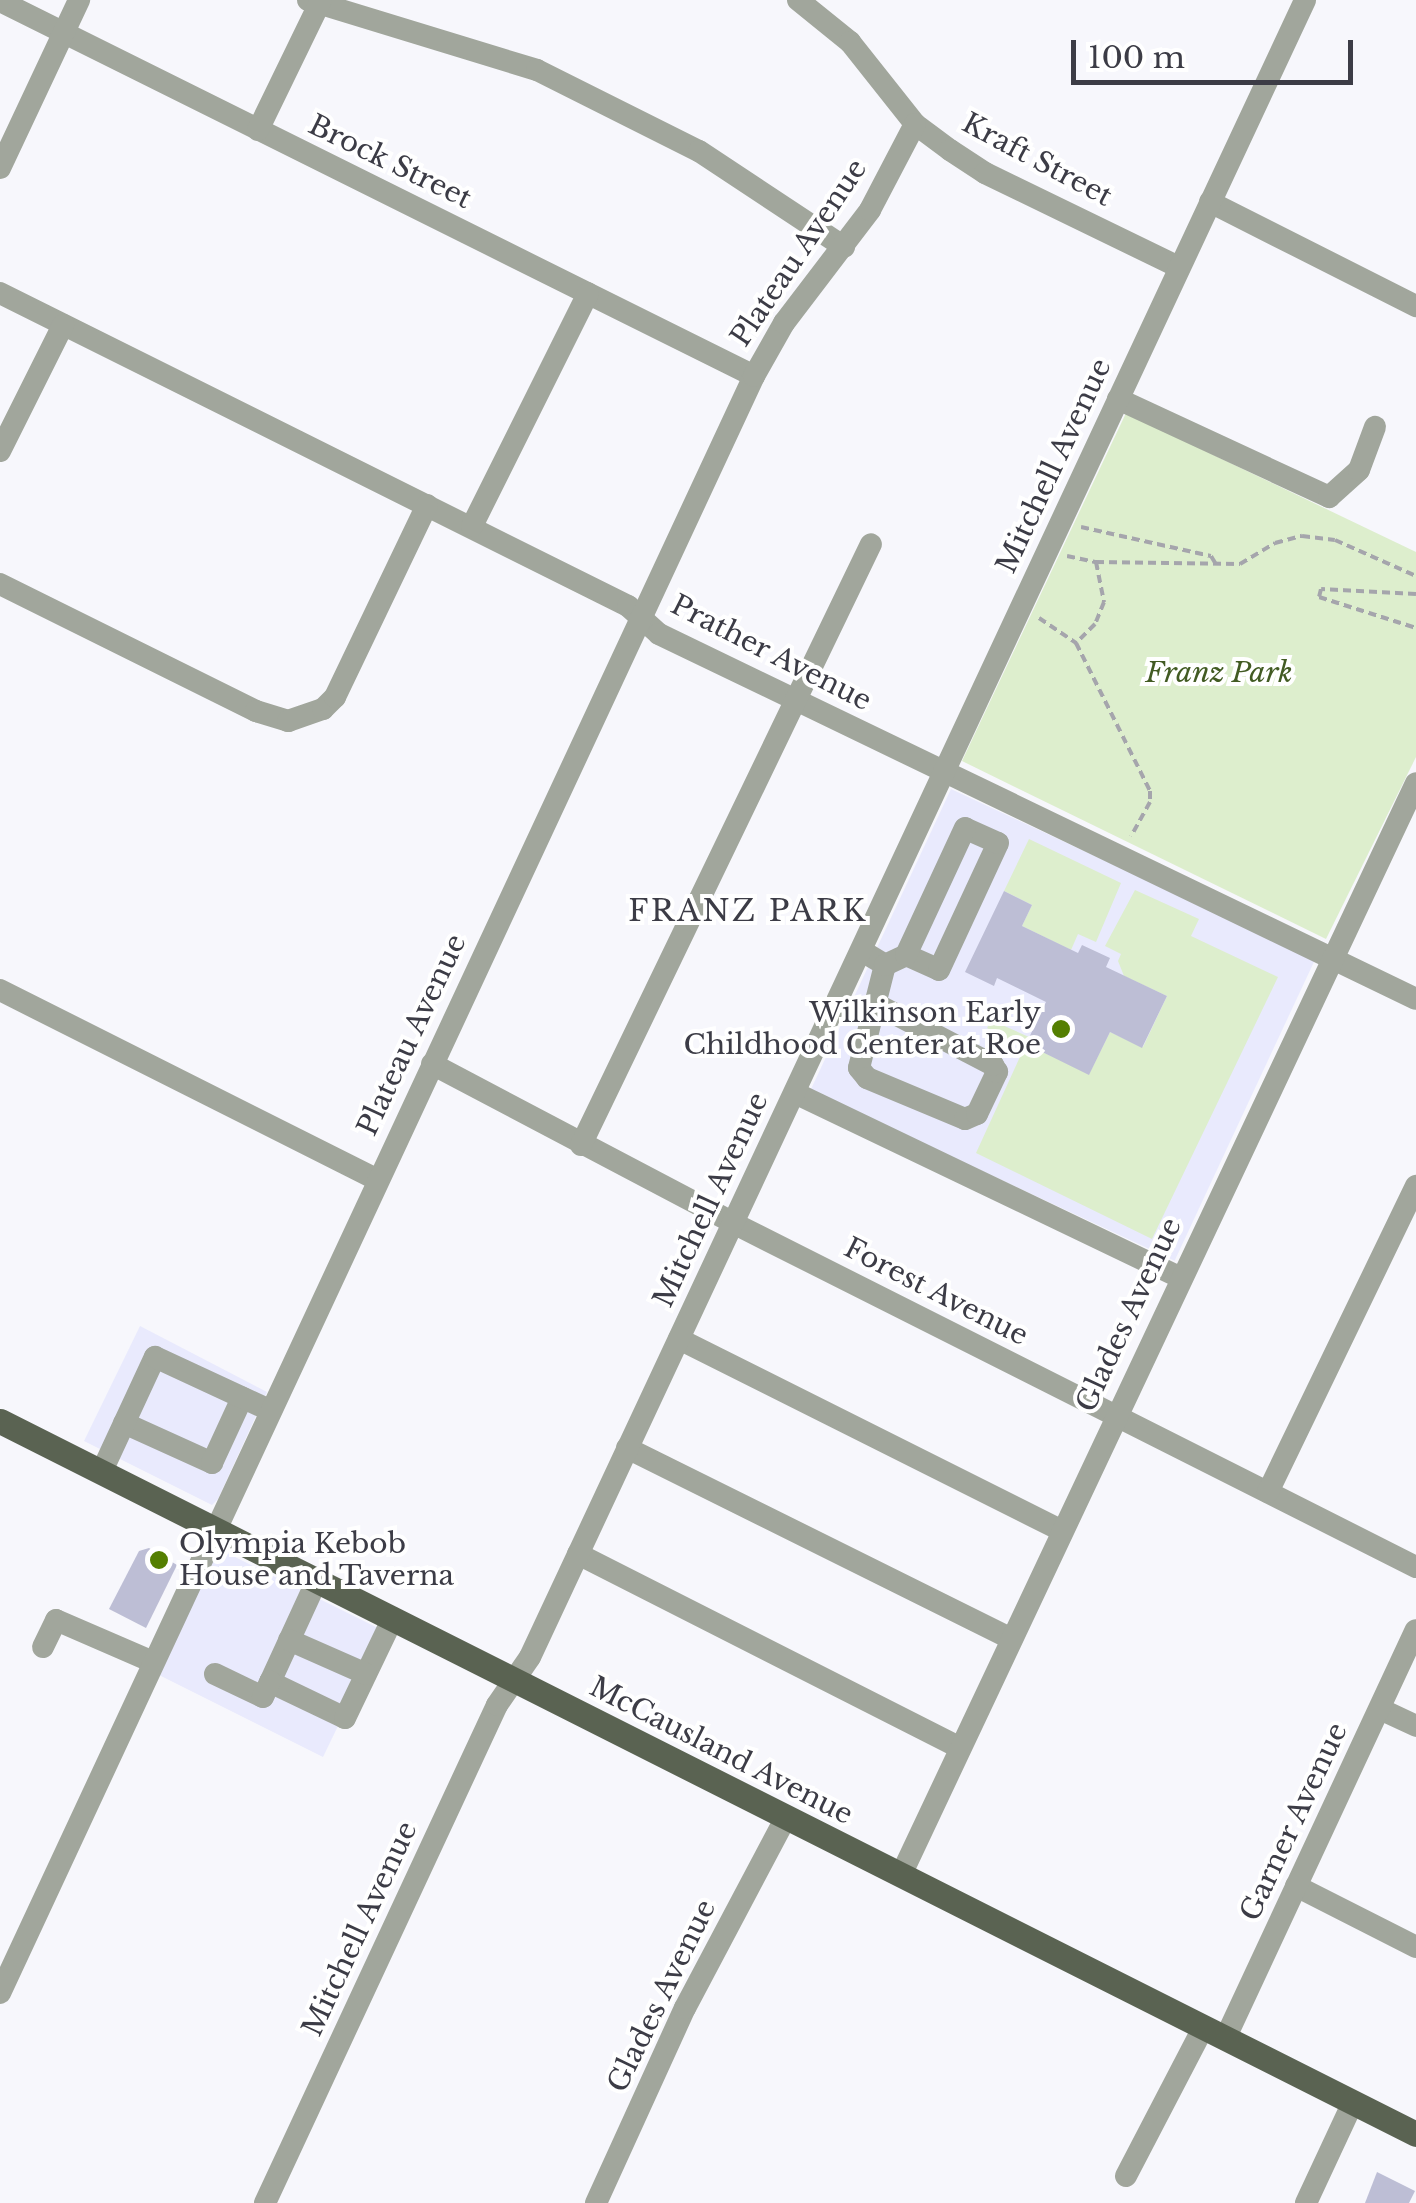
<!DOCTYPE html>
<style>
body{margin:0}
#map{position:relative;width:1416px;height:2203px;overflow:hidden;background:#f7f7fc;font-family:"Libre Baskerville",serif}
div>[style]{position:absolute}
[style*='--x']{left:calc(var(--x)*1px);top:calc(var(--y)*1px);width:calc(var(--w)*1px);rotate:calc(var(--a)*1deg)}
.built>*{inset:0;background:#e9eafd;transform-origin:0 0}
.green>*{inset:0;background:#ddeecd}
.building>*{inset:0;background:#bdbed5}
.path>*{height:4px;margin-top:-2px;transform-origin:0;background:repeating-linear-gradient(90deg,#a5a5ac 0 8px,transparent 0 13px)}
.minor>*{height:22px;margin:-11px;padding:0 11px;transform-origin:11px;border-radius:11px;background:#a1a69c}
.major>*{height:25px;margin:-12.5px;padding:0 12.5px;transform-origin:12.5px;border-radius:12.5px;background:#5a6352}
.dots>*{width:28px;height:28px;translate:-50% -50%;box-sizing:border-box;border:5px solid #fff;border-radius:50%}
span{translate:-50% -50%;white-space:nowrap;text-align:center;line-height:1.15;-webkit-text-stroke:8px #fff;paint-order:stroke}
.street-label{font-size:28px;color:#3c3c46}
.park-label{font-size:28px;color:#425b23;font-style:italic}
.poi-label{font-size:28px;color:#3c3c46}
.right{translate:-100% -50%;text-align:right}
.left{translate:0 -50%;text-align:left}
.neighbourhood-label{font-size:30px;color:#3c3c46;letter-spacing:2.5px}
.scale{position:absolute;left:1071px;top:40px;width:282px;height:45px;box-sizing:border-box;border:5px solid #3c3c46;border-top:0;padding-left:12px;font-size:30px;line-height:35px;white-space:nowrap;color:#3c3c46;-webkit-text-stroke:8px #fff;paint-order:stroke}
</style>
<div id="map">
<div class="built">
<div style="left:951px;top:789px;width:402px;height:333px;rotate:25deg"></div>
<div style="clip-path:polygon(140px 1326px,267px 1392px,218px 1499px,212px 1505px,84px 1441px)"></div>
<div style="clip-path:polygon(225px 1552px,384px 1631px,323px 1757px,157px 1674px,214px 1558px)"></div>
</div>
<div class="green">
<div style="clip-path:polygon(1126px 413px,1416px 552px,1416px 757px,1326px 939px,962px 761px)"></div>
<div style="clip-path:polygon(1029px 839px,1121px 883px,1096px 942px,1078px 934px,1071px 950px,1022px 926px,1032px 905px,1004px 891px)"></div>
<div style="clip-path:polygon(1135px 890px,1199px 919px,1191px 936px,1278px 977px,1152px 1239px,976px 1153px,1024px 1048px,987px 1028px,991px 1020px,1029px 1037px,1026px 1044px,1089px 1074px,1110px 1032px,1143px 1047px,1167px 996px,1124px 976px,1118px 961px,1121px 954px,1105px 946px)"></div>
</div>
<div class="building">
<div style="clip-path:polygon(1004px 891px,1032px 905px,1022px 926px,1078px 953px,1082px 945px,1110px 958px,1106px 967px,1167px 996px,1142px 1048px,1110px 1032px,1089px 1075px,1026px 1044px,1046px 1002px,997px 978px,994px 986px,965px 972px)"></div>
<div style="clip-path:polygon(149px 1548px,177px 1565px,146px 1628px,109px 1609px,139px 1551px)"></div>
<div style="clip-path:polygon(1377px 2172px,1415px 2191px,1409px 2203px,1365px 2203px)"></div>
</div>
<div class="path">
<div style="--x:1081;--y:527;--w:133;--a:12.6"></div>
<div style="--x:1211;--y:556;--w:12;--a:59"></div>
<div style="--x:1067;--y:556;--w:30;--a:12"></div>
<div style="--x:1096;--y:562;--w:144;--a:0.8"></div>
<div style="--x:1240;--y:564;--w:41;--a:-31"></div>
<div style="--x:1275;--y:543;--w:28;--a:-15"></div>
<div style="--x:1302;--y:536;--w:33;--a:7"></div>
<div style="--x:1335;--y:540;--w:89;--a:24"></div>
<div style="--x:1096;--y:562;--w:41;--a:78.7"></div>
<div style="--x:1104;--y:602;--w:24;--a:112"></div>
<div style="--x:1095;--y:624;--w:27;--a:135"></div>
<div style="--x:1076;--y:643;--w:165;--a:63.4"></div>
<div style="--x:1150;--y:791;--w:11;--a:90"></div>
<div style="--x:1150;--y:802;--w:39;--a:119"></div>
<div style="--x:1416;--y:594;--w:95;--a:-177"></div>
<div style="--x:1321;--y:589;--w:8;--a:104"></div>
<div style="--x:1319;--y:597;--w:102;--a:17.7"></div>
<div style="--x:1039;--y:618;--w:45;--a:34"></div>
</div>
<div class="minor">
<div style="--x:308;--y:0;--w:239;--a:17"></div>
<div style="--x:537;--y:70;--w:181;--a:26.6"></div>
<div style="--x:699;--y:151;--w:174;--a:33.5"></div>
<div style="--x:798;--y:0;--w:67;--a:38.9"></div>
<div style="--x:850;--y:42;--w:105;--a:51.6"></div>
<div style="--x:915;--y:124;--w:44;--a:36.6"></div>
<div style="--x:950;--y:150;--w:42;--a:33.3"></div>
<div style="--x:985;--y:173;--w:216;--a:25.9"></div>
<div style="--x:0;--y:1;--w:842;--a:26.44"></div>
<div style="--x:258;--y:130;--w:144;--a:-64.1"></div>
<div style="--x:0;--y:168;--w:186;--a:-64.8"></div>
<div style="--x:1210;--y:202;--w:231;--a:26.8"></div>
<div style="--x:0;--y:293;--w:702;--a:26.49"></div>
<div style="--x:628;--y:606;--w:42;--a:42.1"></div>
<div style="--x:659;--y:634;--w:840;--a:25.74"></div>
<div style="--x:1118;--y:399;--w:233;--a:24.9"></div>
<div style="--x:1329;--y:497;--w:40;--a:-42"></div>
<div style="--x:1359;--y:470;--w:46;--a:-69.6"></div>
<div style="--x:0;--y:451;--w:141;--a:-63.4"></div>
<div style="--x:472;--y:526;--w:260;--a:-63.5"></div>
<div style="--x:0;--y:584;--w:286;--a:26.4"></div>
<div style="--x:256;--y:711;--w:34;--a:17"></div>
<div style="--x:288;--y:721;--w:37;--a:-19"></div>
<div style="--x:323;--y:709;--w:17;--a:-45"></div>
<div style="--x:335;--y:697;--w:213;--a:-64.4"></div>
<div style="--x:862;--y:951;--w:27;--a:31"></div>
<div style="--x:885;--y:965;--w:106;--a:104.2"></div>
<div style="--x:859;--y:1068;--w:13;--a:51"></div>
<div style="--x:867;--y:1078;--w:106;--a:22.7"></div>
<div style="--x:965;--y:1119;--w:13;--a:-23"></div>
<div style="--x:977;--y:1114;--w:47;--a:-64.5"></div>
<div style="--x:997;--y:1072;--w:8;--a:-120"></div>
<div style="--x:993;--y:1065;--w:132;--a:-152.5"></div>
<div style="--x:885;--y:965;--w:23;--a:-25"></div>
<div style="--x:906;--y:955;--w:36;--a:24"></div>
<div style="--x:939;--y:970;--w:140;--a:-65.1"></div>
<div style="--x:998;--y:843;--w:36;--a:-156"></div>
<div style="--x:965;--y:828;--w:140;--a:114.9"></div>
<div style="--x:0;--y:990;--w:421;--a:26.7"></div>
<div style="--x:432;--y:1064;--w:340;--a:27.8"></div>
<div style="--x:733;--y:1223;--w:765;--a:26.73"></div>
<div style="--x:795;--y:1093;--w:428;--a:25.6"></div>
<div style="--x:581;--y:1145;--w:667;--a:-64.24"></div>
<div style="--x:679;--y:1339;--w:426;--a:26.6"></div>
<div style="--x:124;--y:1423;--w:97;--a:24.4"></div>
<div style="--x:212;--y:1463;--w:72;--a:-65.2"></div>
<div style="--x:627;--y:1448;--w:428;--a:26.4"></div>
<div style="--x:102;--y:1471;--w:126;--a:-65.1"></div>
<div style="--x:155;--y:1357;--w:126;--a:24.9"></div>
<div style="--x:1268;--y:1492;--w:340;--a:-64.2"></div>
<div style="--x:578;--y:1554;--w:428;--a:26.9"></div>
<div style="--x:317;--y:1580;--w:112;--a:114.7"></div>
<div style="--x:270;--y:1682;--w:83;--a:25.6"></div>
<div style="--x:345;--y:1718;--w:111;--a:-64.4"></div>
<div style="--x:289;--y:1640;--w:84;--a:23.8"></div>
<div style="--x:43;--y:1647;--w:30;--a:-64"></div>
<div style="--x:56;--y:1620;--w:106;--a:23.4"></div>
<div style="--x:215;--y:1674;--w:53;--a:25.6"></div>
<div style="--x:263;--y:1697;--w:17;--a:-65"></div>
<div style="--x:1380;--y:1709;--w:40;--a:25"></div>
<div style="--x:901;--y:1875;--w:1207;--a:-64.75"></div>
<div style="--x:1296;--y:1886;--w:135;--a:26.9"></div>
<div style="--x:0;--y:1993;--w:1784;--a:-65"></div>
<div style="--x:754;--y:376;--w:61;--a:-60.5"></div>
<div style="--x:784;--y:323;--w:142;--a:-52.7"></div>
<div style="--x:870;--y:210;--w:97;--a:-62.4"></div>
<div style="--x:1225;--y:2039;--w:451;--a:-65"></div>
<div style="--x:1126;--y:2176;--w:167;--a:-62.5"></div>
<div style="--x:265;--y:2203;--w:549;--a:-65.02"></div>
<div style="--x:497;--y:1705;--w:58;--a:-55.5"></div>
<div style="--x:530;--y:1657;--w:1829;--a:-64.93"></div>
<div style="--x:596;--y:2203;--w:214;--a:-65.5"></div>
<div style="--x:685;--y:2008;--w:216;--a:-62.1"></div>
<div style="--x:1306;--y:2203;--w:111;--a:-65"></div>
</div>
<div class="major">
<div style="--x:0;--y:1421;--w:1585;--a:26.73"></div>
</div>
<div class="dots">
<div style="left:1061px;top:1029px;background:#547f01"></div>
<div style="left:159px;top:1560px;background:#547f01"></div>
</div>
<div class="street-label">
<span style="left:1037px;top:160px;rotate:28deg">Kraft Street</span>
<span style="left:390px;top:162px;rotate:26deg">Brock Street</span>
<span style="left:799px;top:253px;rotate:-56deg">Plateau Avenue</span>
<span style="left:1054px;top:466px;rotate:-65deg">Mitchell Avenue</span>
<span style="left:771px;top:653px;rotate:27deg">Prather Avenue</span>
<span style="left:412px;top:1035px;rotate:-65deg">Plateau Avenue</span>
<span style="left:711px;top:1200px;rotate:-65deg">Mitchell Avenue</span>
<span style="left:936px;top:1292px;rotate:27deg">Forest Avenue</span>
<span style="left:1129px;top:1315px;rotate:-65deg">Glades Avenue</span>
<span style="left:721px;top:1751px;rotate:27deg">McCausland Avenue</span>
<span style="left:1294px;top:1822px;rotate:-65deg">Garner Avenue</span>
<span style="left:360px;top:1929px;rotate:-65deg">Mitchell Avenue</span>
<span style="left:662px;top:1996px;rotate:-64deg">Glades Avenue</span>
</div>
<div class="park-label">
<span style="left:1219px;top:673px">Franz Park</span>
</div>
<div class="poi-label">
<span class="right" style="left:1041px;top:1029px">Wilkinson Early<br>Childhood Center at Roe</span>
<span class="left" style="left:179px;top:1560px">Olympia Kebob<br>House and Taverna</span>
</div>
<div class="neighbourhood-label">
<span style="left:748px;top:911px">FRANZ PARK</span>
</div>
<div class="scale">100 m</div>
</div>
